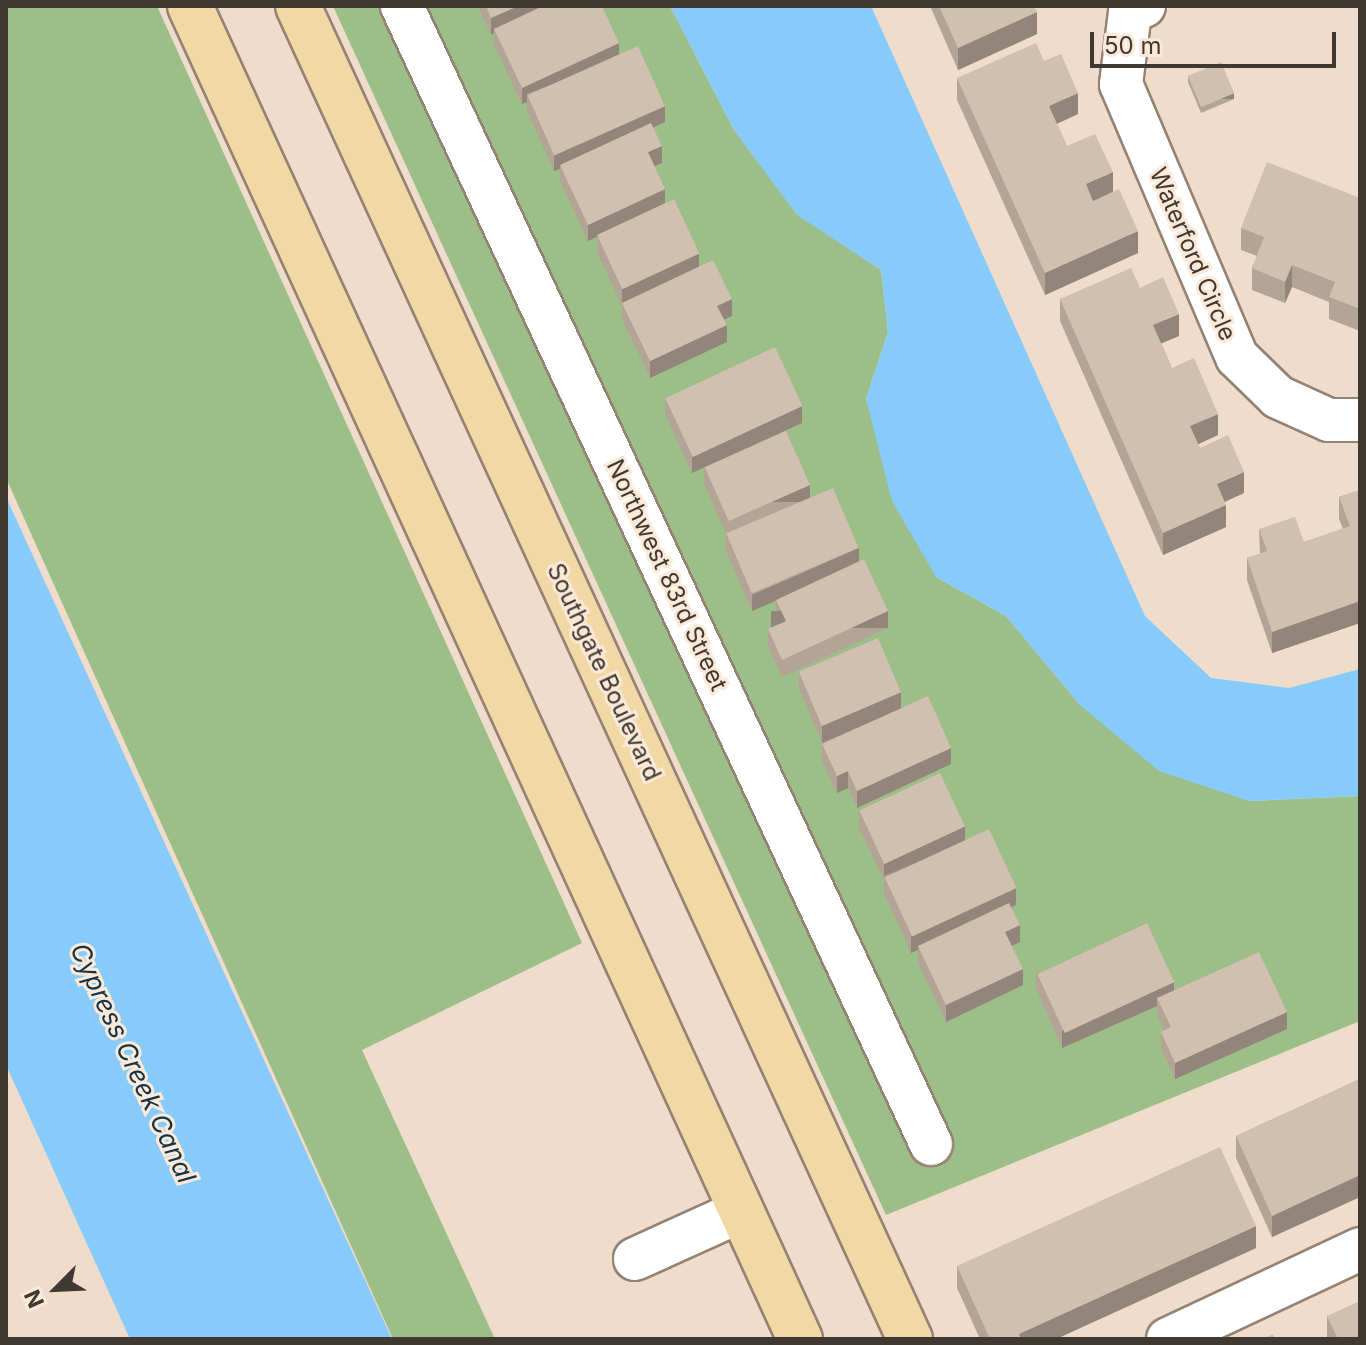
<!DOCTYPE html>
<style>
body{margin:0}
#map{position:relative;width:1366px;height:1345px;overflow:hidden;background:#efdccb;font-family:Inter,sans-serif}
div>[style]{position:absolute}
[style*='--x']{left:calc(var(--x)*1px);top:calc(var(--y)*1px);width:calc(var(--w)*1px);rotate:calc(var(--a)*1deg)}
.green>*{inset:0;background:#9cbe88}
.water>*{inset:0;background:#87cbfc}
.roads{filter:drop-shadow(2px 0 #948273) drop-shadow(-2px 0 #948273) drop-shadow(0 2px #948273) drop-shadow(0 -2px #948273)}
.minor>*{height:42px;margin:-21px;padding:0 21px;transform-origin:21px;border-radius:21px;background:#fff}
.major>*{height:44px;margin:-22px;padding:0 22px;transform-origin:22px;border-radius:22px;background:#f1d8a5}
.wall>*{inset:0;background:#b4a496}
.shaded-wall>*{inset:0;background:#92867a;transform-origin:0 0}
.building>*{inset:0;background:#d1bfaf;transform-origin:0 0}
span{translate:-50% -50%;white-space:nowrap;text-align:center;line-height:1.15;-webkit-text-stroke:6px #fce9d8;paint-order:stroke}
.street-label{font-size:24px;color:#403932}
.water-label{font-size:26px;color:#153347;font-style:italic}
.frame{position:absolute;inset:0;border:8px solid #403932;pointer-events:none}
.north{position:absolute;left:16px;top:1249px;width:80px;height:80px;-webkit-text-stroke:6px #fce9d8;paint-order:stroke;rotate:246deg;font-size:22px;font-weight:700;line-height:32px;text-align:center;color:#403932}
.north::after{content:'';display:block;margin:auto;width:28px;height:36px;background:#403932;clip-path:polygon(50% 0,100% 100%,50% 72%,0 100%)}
.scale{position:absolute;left:1090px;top:32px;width:246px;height:36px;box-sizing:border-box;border:4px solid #403932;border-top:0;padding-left:10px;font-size:24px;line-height:28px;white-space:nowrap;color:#403932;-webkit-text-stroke:6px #fce9d8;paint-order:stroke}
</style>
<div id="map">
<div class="green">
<div style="clip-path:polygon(6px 6px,157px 6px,582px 943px,362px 1050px,495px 1339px,393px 1339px,6px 478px)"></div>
<div style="clip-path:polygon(333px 6px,670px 6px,734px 130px,797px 214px,881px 270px,888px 332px,866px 399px,936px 577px,1006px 616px,1080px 705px,1249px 801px,1360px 796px,1360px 1021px,886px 1215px)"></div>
</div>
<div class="water">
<div style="clip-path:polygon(670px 6px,871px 6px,1145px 616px,1211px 678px,1289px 688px,1360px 669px,1360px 796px,1249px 801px,1159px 771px,1080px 705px,1006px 616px,936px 577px,892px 501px,866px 399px,888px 332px,881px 270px,797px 215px,734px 130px)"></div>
<div style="clip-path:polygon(6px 497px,392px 1339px,130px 1339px,6px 1065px)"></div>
</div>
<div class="roads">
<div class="minor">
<div style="--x:402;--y:6;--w:1255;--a:65.07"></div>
<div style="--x:1144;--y:6;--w:15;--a:157"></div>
<div style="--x:1130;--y:12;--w:73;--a:97.1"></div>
<div style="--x:1121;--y:84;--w:297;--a:67"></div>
<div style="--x:1237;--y:357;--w:57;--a:44.3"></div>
<div style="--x:1278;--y:397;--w:56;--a:24.3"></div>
<div style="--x:1329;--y:420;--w:31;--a:0"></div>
<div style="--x:635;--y:1259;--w:116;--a:-24.4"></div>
<div style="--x:1168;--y:1339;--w:212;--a:-25.1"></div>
</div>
<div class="major">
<div style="--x:190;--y:6;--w:1466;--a:65.41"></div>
<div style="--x:298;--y:6;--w:1467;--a:65.34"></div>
</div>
</div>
<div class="wall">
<div style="clip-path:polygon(478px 6px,602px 6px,619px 54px,665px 122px,653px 128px,662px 163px,654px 166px,665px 203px,699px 267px,732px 316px,724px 320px,727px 342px,650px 378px,622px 319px,622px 306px,597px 252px,597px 237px,588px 241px,560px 181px,560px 169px,554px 171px,527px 111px,527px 102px,522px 104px,494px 45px,494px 33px,491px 35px)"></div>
<div style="clip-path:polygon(930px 6px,1034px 6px,1037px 34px,958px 70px)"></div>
<div style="clip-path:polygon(1044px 61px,1078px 114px,1057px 124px,1067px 146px,1113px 192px,1138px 253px,1045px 295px,957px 100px,957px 78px)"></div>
<div style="clip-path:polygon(1188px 76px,1234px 99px,1201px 113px,1188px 82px)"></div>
<div style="clip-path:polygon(1360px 198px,1360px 331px,1329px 319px,1329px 302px,1292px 287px,1285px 303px,1252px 290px,1252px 268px,1257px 256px,1241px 250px,1241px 228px)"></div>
<div style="clip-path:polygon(1140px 288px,1179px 336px,1161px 343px,1172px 368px,1218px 435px,1198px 444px,1200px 448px,1244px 493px,1225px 502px,1226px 527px,1163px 555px,1060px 321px,1060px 299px)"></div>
<div style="clip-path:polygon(665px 397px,802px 423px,757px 443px,810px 498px,859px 562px,888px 628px,782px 677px,768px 646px,768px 629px,779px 624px,776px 617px,776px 601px,752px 611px,726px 551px,726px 534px,704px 483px,704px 468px,692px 473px,665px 414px)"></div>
<div style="clip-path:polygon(1360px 490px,1360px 623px,1272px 653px,1247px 580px,1247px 558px,1260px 554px,1259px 529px,1304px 542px,1343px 529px,1339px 519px,1339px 497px)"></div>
<div style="clip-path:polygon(799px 671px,901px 708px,951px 764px,857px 808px,848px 788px,837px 793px,822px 761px,822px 744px,872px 721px,822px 743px,799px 688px)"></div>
<div style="clip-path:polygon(859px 811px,965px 840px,1016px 905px,1012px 907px,1020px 942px,1012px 946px,1023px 985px,946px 1022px,918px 963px,918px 950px,911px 953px,884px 893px,884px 880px,859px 828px)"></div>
<div style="clip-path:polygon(1036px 972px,1174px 991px,1287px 1029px,1175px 1079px,1161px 1048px,1161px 1032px,1164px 1030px,1157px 1015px,1157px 1006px,1062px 1048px,1036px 988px)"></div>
<div style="clip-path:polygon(1360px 1079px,1360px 1197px,1272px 1237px,1236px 1158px,1236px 1136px)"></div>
<div style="clip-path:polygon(1256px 1248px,1056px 1339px,980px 1339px,957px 1288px,957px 1266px)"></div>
<div style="clip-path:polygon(1327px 1316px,1360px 1339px,1327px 1339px)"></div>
</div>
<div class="shaded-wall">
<div style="clip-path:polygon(518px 6px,556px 6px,494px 29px,494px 33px,491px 35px,491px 18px)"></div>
<div style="clip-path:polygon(1037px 12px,1037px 34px,958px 70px,958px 48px)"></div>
<div style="clip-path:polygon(619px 43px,619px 59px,527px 94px,527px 102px,522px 104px,522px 88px)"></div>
<div style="clip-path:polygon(1078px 93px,1078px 114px,1049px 127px,1049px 106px)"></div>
<div style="left:1234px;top:93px;width:6px;height:36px;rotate:90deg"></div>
<div style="clip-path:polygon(665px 106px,665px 122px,561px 168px,560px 165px,560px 169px,554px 171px,554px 155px)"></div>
<div style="clip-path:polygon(662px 146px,662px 163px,648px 169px,648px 152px)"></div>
<div style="clip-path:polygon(1113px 172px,1113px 194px,1086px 206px,1086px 184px)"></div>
<div style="clip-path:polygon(665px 189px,665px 206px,588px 241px,588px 225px)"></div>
<div style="clip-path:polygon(1138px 231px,1138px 253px,1045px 295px,1045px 273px)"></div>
<div style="clip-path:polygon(699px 253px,699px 270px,622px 303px,622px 306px,622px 289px)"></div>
<div style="clip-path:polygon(1292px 265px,1292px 287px,1285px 303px,1285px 282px)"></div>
<div style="clip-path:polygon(732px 299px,732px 316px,717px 323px,717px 306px)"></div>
<div style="clip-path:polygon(1179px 314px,1179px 336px,1153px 347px,1153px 325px)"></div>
<div style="clip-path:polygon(727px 325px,727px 342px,650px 378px,650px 361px)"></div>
<div style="clip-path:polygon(802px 406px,802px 423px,692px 473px,692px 457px)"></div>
<div style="clip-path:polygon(1218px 414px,1218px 435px,1190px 448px,1190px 426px)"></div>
<div style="clip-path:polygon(1244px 472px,1244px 493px,1217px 505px,1217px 484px)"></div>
<div style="left:810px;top:485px;width:17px;height:89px;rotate:90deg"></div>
<div style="clip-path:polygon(1226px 505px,1226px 527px,1163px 555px,1163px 533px)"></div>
<div style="clip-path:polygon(859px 548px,859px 565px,752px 611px,752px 595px)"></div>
<div style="clip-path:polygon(1360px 601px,1360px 623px,1272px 653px,1272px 632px)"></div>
<div style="left:888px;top:611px;width:17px;height:117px;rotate:90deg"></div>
<div style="clip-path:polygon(901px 692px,901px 709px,822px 743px,822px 726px)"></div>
<div style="clip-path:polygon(951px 748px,951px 764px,857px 808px,857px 791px)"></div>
<div style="clip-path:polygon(848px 771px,848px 788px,837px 793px,837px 776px)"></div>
<div style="clip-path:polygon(965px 826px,965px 843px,884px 876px,884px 880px,884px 864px)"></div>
<div style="clip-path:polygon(1016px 888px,1016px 905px,919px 949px,918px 946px,918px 950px,911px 953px,911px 936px)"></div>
<div style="clip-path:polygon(1020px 925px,1020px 942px,1005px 949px,1005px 932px)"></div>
<div style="clip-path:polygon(1023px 969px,1023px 985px,946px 1022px,946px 1005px)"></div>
<div style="clip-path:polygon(1174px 982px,1174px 999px,1157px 998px,1157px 1006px,1062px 1048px,1062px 1031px)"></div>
<div style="clip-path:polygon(1287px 1012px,1287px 1029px,1175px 1079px,1175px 1063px)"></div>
<div style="clip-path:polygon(1360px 1175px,1360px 1197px,1272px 1237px,1272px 1216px)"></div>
<div style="clip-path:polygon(1256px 1226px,1256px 1248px,1056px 1339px,1019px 1339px,1019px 1334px)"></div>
</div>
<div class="building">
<div style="clip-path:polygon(486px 6px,518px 6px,491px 18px)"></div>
<div style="clip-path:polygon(543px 6px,602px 6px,619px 43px,522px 88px,494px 29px)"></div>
<div style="clip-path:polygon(939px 6px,1034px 6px,1037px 12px,958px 48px)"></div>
<div style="clip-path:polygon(1036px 43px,1044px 61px,1061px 54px,1078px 93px,1049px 106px,1067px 146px,1095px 134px,1113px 172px,1086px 184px,1093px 201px,1119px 189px,1138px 231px,1045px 273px,957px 78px)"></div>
<div style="left:638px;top:46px;width:66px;height:121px;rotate:66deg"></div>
<div style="left:1221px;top:62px;width:34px;height:36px;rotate:67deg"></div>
<div style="clip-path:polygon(651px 123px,662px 146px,648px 152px,665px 189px,588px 225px,560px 165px)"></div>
<div style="clip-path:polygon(1267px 162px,1360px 198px,1360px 309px,1329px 297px,1335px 282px,1292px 265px,1285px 282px,1252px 268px,1264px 237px,1241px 228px)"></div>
<div style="left:674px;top:199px;width:60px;height:85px;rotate:65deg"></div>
<div style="clip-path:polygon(713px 260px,732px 299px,717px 306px,727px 325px,650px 361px,622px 303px)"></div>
<div style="clip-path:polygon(1131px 268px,1140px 288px,1163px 277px,1179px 314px,1153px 325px,1172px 368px,1194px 358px,1218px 414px,1190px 426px,1200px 448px,1228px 435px,1244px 472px,1217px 484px,1226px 505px,1163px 533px,1060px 299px)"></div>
<div style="left:775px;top:347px;width:65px;height:121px;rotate:65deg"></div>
<div style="left:786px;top:431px;width:59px;height:89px;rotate:66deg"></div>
<div style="left:833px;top:488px;width:65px;height:116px;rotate:67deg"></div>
<div style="clip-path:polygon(1360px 490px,1360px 601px,1272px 632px,1247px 558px,1267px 551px,1259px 529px,1295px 517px,1304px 542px,1350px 526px,1339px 497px)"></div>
<div style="clip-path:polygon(864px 559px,888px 611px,782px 660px,768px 629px,786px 621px,776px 600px)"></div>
<div style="left:878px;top:638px;width:59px;height:86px;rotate:67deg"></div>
<div style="clip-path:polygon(928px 696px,951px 748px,857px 791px,848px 771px,837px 776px,822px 744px)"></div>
<div style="left:940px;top:773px;width:59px;height:89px;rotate:65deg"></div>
<div style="left:989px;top:829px;width:65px;height:115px;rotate:65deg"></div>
<div style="clip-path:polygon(1009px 903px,1020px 925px,1005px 932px,1023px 969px,946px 1005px,918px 946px)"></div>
<div style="left:1147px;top:923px;width:65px;height:121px;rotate:65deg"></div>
<div style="clip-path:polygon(1259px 952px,1287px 1012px,1175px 1063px,1161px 1032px,1171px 1027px,1157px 998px)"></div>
<div style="clip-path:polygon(1360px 1079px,1360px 1175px,1272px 1216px,1236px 1136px)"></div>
<div style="clip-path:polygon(1220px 1147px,1256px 1226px,1019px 1334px,1021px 1339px,990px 1339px,957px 1266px)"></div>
<div style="clip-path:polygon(1360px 1301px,1360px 1339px,1338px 1339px,1327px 1316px)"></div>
<div style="clip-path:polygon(1273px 1334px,1275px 1339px,1263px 1339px)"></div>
</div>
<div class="street-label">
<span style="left:1193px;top:254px;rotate:67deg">Waterford Circle</span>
<span style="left:667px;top:575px;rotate:65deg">Northwest 83rd Street</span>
<span style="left:604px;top:672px;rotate:65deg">Southgate Boulevard</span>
</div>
<div class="water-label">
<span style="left:133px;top:1063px;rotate:65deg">Cypress Creek Canal</span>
</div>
<div class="frame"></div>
<div class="north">N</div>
<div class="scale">50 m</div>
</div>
